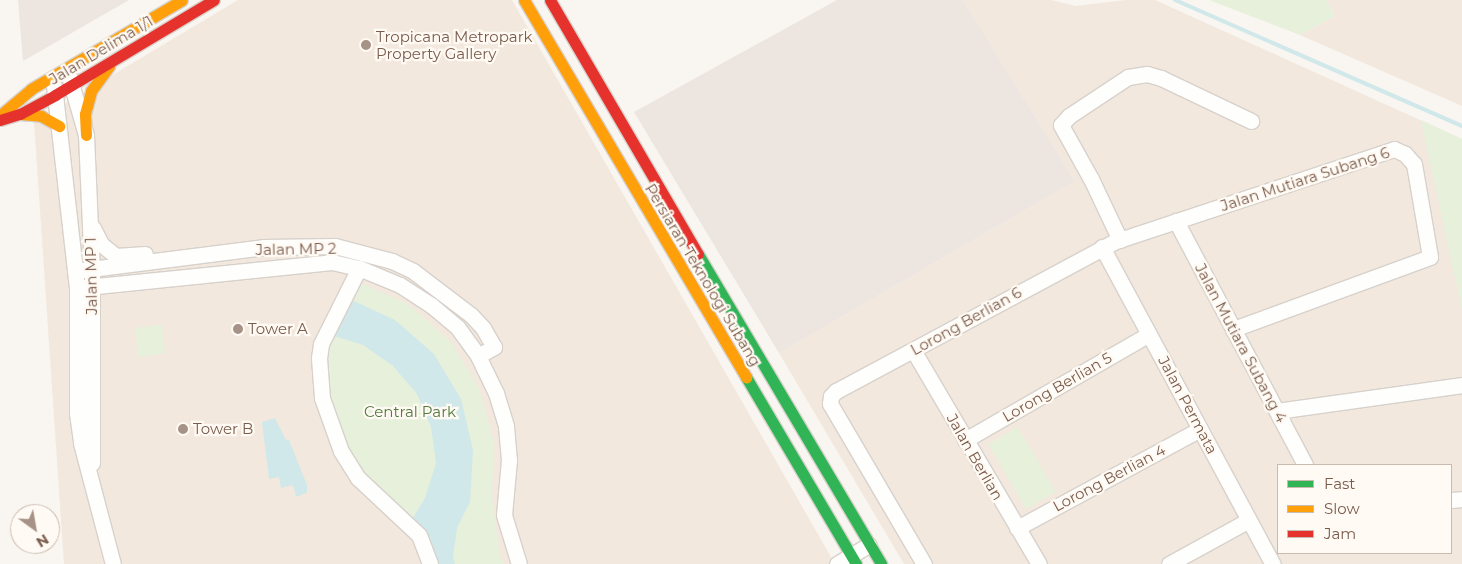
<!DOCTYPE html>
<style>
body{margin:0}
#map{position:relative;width:1462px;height:564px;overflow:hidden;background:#f9f5f0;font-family:Montserrat,sans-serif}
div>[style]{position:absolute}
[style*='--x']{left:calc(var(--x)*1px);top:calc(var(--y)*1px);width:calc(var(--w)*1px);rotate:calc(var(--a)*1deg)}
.residential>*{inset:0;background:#f2e8de}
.industrial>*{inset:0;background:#ede5e0}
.green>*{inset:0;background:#e7f0db;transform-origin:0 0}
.water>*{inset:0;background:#d0e8ea}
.stream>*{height:4px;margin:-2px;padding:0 2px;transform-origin:2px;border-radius:2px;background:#d0e8ea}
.roads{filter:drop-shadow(1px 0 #d7d1cb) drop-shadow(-1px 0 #d7d1cb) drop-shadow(0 1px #d7d1cb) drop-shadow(0 -1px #d7d1cb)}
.street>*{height:15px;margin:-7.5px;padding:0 7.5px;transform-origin:7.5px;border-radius:7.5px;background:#fefefd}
.fast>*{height:11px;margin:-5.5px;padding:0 5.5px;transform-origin:5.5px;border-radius:5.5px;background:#30b455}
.slow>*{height:11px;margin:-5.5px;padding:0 5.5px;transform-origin:5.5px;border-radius:5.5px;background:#ff9f0a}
.jam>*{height:11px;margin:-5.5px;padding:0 5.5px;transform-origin:5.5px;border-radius:5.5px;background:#e5322d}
.dots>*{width:14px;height:14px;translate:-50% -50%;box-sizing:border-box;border:2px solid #fffaf3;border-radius:50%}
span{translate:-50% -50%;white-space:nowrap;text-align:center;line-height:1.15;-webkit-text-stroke:4.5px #fffaf3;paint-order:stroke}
.poi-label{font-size:15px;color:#7a5c4d}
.left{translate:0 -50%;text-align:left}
.street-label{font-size:15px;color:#7a5c4d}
.park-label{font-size:15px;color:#537a41}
.legend{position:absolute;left:1277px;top:464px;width:175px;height:90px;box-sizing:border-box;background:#fffaf3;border:1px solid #cabbb1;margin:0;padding:6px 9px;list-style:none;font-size:15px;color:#7a5c4d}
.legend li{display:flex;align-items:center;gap:10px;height:25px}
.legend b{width:25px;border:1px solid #cabbb1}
.north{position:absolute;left:10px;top:504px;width:50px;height:50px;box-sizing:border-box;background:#fffaf3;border:1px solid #cabbb1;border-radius:50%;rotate:148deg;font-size:14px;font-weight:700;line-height:20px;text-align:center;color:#7a5c4d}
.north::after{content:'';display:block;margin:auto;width:18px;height:22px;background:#a69286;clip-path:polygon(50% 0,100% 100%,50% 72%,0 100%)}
</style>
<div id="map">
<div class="residential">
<div style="clip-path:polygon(238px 0,512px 0,835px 564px,64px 564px,34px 122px)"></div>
<div style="clip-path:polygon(evenodd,963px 0,1051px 0,1076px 6px,1126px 0,1155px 0,1462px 139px,1462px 564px,904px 564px,779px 353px,1075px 181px,963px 0,1278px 465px,1451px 465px,1451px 553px,1278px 553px,1278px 465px)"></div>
<div style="clip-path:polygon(1326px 0,1462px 0,1462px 106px,1300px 35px,1335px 16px)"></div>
</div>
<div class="industrial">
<div style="clip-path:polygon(18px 0,129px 0,23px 61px)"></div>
<div style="clip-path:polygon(837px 0,963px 0,1075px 181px,779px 353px,634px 112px)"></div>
</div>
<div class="green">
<div style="clip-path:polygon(1209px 0,1326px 0,1335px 16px,1300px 35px)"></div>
<div style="clip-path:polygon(1421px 120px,1462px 139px,1462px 311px)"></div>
<div style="clip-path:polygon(356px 281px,408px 304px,450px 341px,479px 388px,494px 443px,492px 498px,500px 556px,504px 564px,436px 564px,411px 521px,369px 477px,347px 448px,330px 400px,324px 366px,328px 334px)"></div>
<div style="left:162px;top:325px;width:29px;height:27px;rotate:84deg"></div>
<div style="left:1018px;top:427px;width:75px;height:34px;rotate:60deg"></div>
</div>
<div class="water">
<div style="clip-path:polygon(345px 297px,395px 320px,434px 354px,461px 399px,473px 450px,470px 502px,457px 528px,453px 557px,455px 564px,436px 564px,411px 521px,425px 498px,436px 463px,431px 427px,417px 394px,393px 366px,363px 345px,328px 334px)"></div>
<div style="clip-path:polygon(275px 418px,286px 440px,289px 440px,307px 485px,307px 492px,299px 496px,296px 496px,293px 485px,281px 488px,279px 477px,269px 479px,262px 422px)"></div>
</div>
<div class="stream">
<div style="--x:1175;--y:0;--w:313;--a:23.7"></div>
</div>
<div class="roads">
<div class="street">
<div style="--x:69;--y:76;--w:61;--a:73.9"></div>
<div style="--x:86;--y:135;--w:135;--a:87.5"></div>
<div style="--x:92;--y:270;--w:193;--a:90"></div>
<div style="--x:54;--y:86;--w:203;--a:83.5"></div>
<div style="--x:77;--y:288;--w:125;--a:90"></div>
<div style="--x:77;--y:413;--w:30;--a:82"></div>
<div style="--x:81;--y:443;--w:125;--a:75.2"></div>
<div style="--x:1176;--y:221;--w:276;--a:62.1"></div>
<div style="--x:93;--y:228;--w:18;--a:63"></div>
<div style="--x:101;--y:244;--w:19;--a:39"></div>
<div style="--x:116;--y:256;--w:29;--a:-4"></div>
<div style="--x:1120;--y:240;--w:68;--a:-115.4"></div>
<div style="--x:1091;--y:179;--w:62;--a:-119.1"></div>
<div style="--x:1061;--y:125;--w:12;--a:-48"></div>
<div style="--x:1069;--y:116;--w:71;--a:-33.5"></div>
<div style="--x:1128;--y:77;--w:19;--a:-9"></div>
<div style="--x:1147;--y:74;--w:15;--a:16"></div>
<div style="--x:1161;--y:78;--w:100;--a:25.5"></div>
<div style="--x:1102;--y:247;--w:360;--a:61.7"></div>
<div style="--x:359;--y:268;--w:85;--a:116.6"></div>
<div style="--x:321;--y:344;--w:14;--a:98"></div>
<div style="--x:319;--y:358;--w:40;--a:85.7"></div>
<div style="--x:322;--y:398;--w:56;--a:70.3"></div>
<div style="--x:341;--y:451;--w:32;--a:58"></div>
<div style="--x:358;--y:478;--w:83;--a:43.1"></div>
<div style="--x:419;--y:535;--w:31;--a:69"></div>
<div style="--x:75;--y:271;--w:191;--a:-7.2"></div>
<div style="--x:264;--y:247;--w:71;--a:-0.8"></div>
<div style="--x:335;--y:246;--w:59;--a:14.7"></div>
<div style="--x:392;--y:261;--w:23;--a:25"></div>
<div style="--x:413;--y:271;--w:73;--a:37.2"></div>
<div style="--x:471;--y:315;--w:18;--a:47"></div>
<div style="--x:483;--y:328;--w:22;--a:60"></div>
<div style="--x:494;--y:347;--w:18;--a:151"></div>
<div style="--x:77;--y:288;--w:256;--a:-5.8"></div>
<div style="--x:332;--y:262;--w:28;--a:13"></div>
<div style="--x:359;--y:268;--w:44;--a:22.5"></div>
<div style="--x:400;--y:285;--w:37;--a:33"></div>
<div style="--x:431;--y:305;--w:35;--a:40"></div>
<div style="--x:458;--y:328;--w:34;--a:54"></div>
<div style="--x:478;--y:356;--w:41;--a:64.1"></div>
<div style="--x:496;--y:393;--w:34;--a:73"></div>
<div style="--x:506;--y:426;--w:34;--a:85"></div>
<div style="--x:509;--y:460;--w:55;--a:95.2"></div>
<div style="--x:504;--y:515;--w:51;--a:73"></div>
<div style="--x:913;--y:350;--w:248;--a:59.5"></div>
<div style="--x:1277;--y:411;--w:187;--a:-8"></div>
<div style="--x:965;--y:440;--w:212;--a:-29.9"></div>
<div style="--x:1451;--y:500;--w:11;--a:-5"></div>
<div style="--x:1017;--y:528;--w:208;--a:-28.4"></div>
<div style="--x:837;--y:564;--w:37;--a:-31"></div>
<div style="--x:924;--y:564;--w:186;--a:-120.4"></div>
<div style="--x:830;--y:404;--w:8;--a:-83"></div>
<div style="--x:831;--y:396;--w:7;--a:-45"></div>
<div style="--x:836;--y:391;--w:318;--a:-28.2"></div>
<div style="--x:1116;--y:241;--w:293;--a:-18.3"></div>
<div style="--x:1394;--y:149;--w:12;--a:24"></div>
<div style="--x:1405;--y:154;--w:13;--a:48"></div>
<div style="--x:1414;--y:164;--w:94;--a:80.2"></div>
<div style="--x:1430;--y:257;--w:210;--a:159.9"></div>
<div style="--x:1169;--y:564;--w:91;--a:-28.8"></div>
</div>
<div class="fast">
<div style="--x:698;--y:254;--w:360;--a:59.4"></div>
<div style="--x:746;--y:377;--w:217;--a:59.5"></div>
</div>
<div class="slow">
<div style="--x:524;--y:0;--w:438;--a:59.5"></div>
<div style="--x:4;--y:112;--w:35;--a:-40"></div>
<div style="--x:31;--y:89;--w:175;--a:-30.5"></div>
<div style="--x:20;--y:114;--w:21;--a:5"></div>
<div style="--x:41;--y:116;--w:21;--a:29"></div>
<div style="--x:86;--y:135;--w:21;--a:-93"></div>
<div style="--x:85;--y:114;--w:24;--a:-75"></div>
<div style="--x:91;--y:91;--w:31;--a:-54"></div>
</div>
<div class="jam">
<div style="--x:550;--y:0;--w:294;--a:59.8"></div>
<div style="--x:0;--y:120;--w:21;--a:-17"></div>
<div style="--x:20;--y:114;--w:40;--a:-28"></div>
<div style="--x:55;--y:95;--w:185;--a:-30.9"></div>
</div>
</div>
<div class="dots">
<div style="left:366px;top:45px;background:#a69286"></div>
<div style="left:238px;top:329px;background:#a69286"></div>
<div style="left:183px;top:429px;background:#a69286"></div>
</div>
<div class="poi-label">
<span class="left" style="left:376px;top:45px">Tropicana Metropark<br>Property Gallery</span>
<span class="left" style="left:248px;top:329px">Tower A</span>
<span class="left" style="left:193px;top:429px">Tower B</span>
</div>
<div class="street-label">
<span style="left:101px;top:50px;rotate:-31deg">Jalan Delima 1/1</span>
<span style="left:1305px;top:179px;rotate:-18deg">Jalan Mutiara Subang 6</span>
<span style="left:296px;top:249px;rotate:-1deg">Jalan MP 2</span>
<span style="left:703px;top:275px;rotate:59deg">Persiaran Teknologi Subang</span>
<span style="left:91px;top:276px;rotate:-91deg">Jalan MP 1</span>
<span style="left:966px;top:321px;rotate:-29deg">Lorong Berlian 6</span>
<span style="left:1241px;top:343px;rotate:62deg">Jalan Mutiara Subang 4</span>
<span style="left:1057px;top:387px;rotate:-30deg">Lorong Berlian 5</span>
<span style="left:1188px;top:405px;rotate:62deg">Jalan Permata</span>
<span style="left:975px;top:457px;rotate:60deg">Jalan Berlian</span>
<span style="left:1109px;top:478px;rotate:-28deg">Lorong Berlian 4</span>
</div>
<div class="park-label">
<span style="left:410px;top:412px">Central Park</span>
</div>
<ul class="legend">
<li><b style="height:6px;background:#30b455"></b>Fast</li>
<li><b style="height:6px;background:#ff9f0a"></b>Slow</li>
<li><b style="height:6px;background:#e5322d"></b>Jam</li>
</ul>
<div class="north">N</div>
</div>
